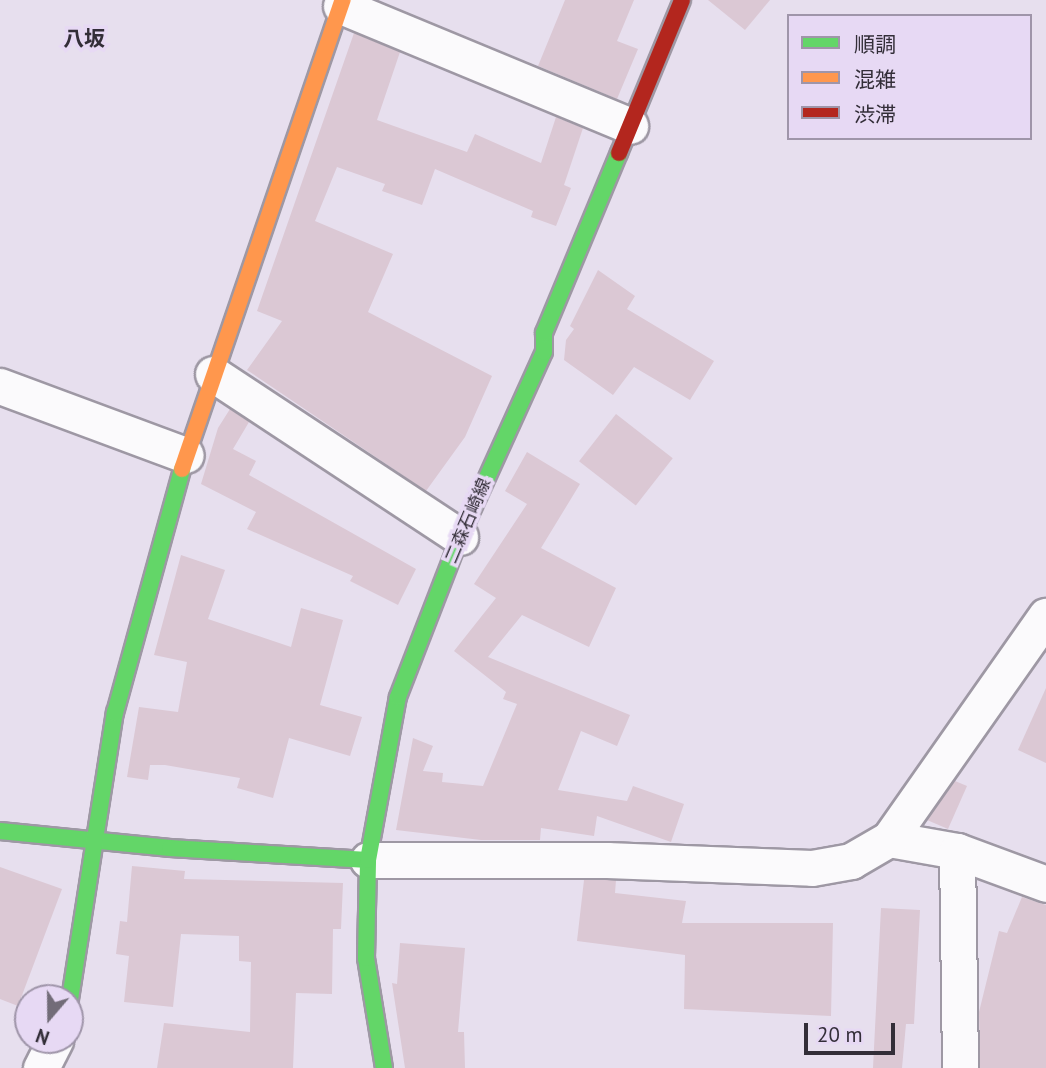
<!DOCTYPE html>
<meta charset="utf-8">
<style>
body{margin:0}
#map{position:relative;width:1046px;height:1068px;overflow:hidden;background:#e7dfee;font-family:"PT Sans","Noto Sans JP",sans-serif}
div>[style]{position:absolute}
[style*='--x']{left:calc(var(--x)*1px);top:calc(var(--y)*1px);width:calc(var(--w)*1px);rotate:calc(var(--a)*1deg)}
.building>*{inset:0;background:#dbc8d4;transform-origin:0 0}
.roads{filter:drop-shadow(2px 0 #9e98a4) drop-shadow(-2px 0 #9e98a4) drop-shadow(0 2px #9e98a4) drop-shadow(0 -2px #9e98a4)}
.street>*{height:35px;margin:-17.5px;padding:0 17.5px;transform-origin:17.5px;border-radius:17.5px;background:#fbfafc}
.fast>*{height:16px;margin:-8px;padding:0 8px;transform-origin:8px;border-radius:8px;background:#63d668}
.slow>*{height:16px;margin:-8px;padding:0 8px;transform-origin:8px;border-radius:8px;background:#ff974d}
.jam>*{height:16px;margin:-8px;padding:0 8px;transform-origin:8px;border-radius:8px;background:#b3261e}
span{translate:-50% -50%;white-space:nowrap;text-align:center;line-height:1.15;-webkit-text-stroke:7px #e7d9f4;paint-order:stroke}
.street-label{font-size:18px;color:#332e38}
.quarter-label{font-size:21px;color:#332e38;font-weight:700}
.legend{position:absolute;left:787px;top:14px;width:245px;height:126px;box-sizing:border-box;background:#e7d9f4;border:2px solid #9f95a9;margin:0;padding:9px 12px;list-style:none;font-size:21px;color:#332e38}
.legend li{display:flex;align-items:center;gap:14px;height:35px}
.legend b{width:35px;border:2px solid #9f95a9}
.north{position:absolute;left:14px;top:984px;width:70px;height:70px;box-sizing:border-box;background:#e7d9f4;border:2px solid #9f95a9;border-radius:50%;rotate:200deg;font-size:19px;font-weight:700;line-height:28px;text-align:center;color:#332e38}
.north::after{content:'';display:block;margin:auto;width:24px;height:32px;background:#726c78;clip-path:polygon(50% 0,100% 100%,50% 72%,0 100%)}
.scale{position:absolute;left:804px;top:1023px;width:91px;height:32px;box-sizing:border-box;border:4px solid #332e38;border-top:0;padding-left:9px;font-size:21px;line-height:24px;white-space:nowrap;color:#332e38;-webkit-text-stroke:5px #e7d9f4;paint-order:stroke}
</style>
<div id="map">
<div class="building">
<div style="clip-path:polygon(565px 0,634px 0,617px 41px,638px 49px,617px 99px,538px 66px)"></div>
<div style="clip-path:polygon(708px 0,770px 0,745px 30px)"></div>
<div style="clip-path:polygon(354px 33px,400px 52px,377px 120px,467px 152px,475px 134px,541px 163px,556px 117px,583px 128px,564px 185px,571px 188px,556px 226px,531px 217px,533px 211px,435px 169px,422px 205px,382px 191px,385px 184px,337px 167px,315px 221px,393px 254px,368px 312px,492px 376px,465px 437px,426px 491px,247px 370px,282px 321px,257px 311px)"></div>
<div style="clip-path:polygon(598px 270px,635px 296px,627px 309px,714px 361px,690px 400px,634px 367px,613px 395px,564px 360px,566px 340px,574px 329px,570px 326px)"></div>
<div style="clip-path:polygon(230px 409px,249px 422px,233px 449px,256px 461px,249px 475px,416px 569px,398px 605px,350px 581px,353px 576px,247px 529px,256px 512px,201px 484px,218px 428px)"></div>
<div style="left:616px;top:414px;width:72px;height:60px;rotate:38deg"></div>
<div style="clip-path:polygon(527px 452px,580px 484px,541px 548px,616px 588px,589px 647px,522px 615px,488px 657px,630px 715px,617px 746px,581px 731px,558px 790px,627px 801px,633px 786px,684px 804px,671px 842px,597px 816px,594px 836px,541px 828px,540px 840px,481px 840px,396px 830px,413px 738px,433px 746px,423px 771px,443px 773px,442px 782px,483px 786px,517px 704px,503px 699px,506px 692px,454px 651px,496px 598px,474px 584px,527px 504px,505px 491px)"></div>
<div style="clip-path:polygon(181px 555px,225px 570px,208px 619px,291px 647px,301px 608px,343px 620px,320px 705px,362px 717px,350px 756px,289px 738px,273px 798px,237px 788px,240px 778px,165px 765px,150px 765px,148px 780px,127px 777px,139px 707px,178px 712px,187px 662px,154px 655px)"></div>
<div style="clip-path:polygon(1046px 688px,1046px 763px,1018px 750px)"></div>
<div style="clip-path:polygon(955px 781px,967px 786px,948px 829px,927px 820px)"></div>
<div style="clip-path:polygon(132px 866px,185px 871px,184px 879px,343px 883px,341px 929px,333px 929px,332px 994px,296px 993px,293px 1068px,157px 1068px,164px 1023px,250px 1032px,251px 962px,239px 961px,239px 936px,181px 934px,173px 1007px,124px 1002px,129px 956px,116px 954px,120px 921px,127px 922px)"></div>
<div style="clip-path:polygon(0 867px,62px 889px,18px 1006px,0 999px)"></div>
<div style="clip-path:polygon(584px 880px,616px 880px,615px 893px,686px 901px,682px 923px,833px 923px,831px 1016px,684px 1009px,685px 955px,577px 941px)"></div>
<div style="clip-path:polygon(1022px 897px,1046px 905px,1046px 1068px,980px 1068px,979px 1012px,999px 931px,1007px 933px)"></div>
<div style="clip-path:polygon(881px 908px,920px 910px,914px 1024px,906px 1024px,902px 1068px,873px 1068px)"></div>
<div style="clip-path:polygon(400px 943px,465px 948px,458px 1032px,464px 1032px,465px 1068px,405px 1068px,392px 983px,397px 984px)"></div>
</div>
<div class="roads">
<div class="street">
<div style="--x:341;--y:6;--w:313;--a:22.5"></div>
<div style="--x:213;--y:374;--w:296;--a:33.4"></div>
<div style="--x:0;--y:386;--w:198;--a:20.4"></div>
<div style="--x:889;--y:839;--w:69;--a:10"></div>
<div style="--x:957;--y:851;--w:95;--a:20.3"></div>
<div style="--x:957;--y:851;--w:217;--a:89.2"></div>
<div style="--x:368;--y:860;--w:239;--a:0"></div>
<div style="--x:607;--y:860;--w:205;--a:2.2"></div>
<div style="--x:812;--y:868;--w:40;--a:-10"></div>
<div style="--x:851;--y:861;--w:44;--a:-30.1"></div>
<div style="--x:889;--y:839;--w:273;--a:-54.9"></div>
<div style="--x:41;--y:1068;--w:31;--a:-63"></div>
</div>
<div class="fast">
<div style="--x:0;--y:831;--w:171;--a:5.7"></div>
<div style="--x:170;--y:848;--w:198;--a:3.5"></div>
<div style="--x:70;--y:999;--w:290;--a:-81.1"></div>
<div style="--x:115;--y:713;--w:253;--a:-74.6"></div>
<div style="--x:384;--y:1068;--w:111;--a:-99.3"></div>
<div style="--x:366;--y:958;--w:98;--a:-88.8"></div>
<div style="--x:368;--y:860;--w:166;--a:-79.6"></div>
<div style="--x:398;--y:697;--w:172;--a:-68.8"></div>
<div style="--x:460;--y:537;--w:203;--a:-65.6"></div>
<div style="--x:544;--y:352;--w:19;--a:-90"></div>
<div style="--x:544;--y:333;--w:195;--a:-67.4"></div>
</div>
<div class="slow">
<div style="--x:182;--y:469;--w:496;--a:-71.1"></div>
</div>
<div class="jam">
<div style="--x:619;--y:153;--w:165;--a:-67.6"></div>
</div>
</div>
<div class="street-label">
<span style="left:468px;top:521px;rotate:-67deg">二森石崎線</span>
</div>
<div class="quarter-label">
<span style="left:84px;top:39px">八坂</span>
</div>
<ul class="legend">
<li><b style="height:9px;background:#63d668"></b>順調</li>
<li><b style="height:9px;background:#ff974d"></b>混雑</li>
<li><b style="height:9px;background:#b3261e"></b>渋滞</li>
</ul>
<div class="north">N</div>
<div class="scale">20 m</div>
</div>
